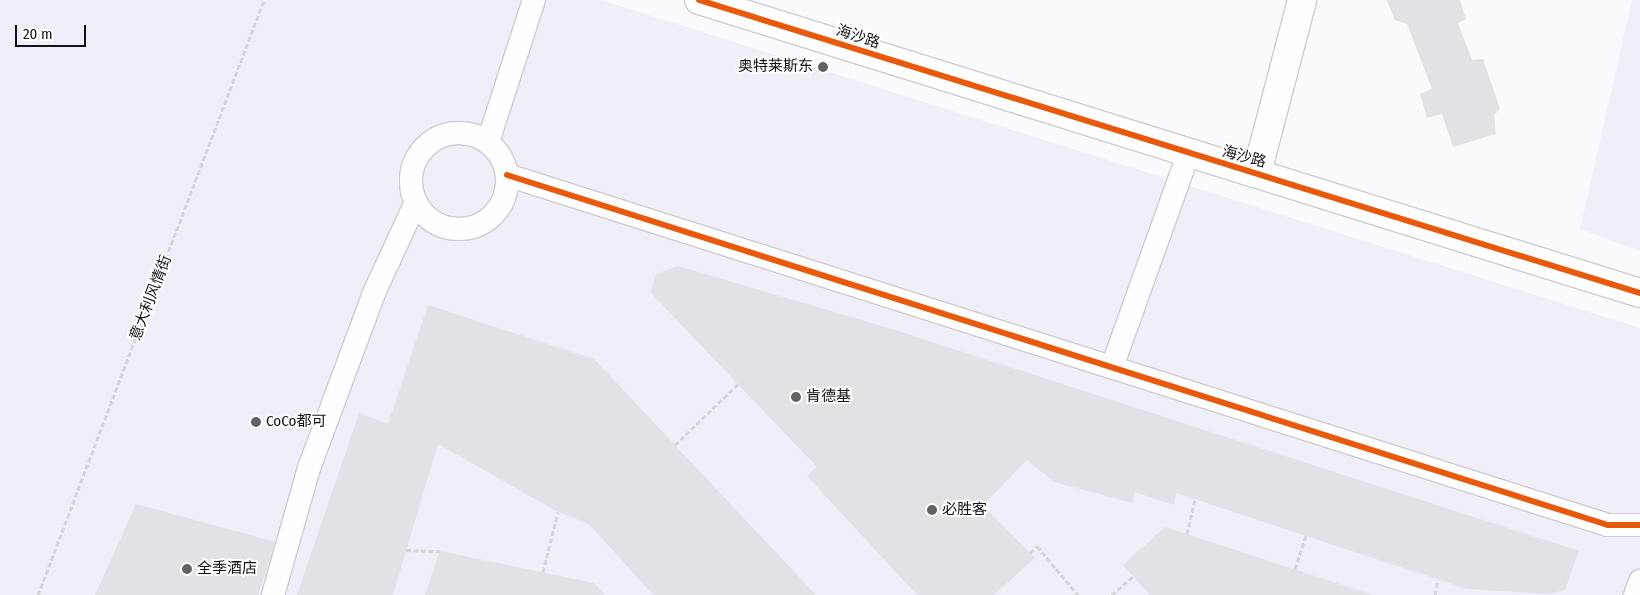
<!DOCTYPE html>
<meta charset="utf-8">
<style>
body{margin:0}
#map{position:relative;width:1640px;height:595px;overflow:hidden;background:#fafafc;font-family:"Fira Sans Condensed","Noto Sans SC",sans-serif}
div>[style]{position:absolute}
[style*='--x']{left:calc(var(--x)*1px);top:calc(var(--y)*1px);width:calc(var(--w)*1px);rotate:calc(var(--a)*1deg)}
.built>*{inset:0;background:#f0eff9}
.building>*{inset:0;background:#e1e2e5}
.path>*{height:3px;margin-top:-1.5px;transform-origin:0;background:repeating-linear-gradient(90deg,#d5d5d5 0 5px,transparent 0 7.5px)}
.roads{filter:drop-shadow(1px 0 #cccccf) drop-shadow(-1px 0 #cccccf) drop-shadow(0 1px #cccccf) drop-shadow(0 -1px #cccccf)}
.minor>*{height:22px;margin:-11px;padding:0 11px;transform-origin:11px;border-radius:11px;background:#fefeff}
.minor>.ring{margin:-11px;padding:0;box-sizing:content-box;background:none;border:22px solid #fefeff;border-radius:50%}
.tertiary>*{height:28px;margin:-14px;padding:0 14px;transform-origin:14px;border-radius:14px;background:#fefeff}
.cycleway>*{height:6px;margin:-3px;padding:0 3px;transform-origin:3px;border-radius:3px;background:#e8590c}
.dots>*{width:14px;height:14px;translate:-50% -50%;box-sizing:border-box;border:2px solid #fff;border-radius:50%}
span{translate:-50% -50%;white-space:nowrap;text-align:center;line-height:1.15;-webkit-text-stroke:4px #fff;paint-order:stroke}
.street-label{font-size:15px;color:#121115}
.poi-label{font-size:15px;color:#121115}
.right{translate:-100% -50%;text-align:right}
.left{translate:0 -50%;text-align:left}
.scale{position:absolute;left:15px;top:25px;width:71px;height:22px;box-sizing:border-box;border:2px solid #121115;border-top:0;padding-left:6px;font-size:15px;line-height:18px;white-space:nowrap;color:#121115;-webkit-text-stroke:4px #fff;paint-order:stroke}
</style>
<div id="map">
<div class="built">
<div style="clip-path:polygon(0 0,601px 0,1640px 328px,1640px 595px,0 595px)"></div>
<div style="clip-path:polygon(1632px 0,1640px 0,1640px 251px,1580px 229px)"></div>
</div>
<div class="building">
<div style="clip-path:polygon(1387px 0,1460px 0,1466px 19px,1458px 23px,1472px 60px,1483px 59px,1500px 109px,1494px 115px,1496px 134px,1453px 147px,1442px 114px,1427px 118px,1420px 94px,1432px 89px,1407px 24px,1395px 20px)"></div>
<div style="clip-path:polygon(678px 266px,892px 329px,1579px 551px,1565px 590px,1548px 594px,1467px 589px,1176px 493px,1174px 505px,1135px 492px,1133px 503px,1054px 482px,1027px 460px,983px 505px,1035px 558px,994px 595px,917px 595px,807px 476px,817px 467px,651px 293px,656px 274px)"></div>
<div style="clip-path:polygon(428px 305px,594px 359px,816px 595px,653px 595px,589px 524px,558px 512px,438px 444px,393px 595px,297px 595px,359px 413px,388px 424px)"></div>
<div style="clip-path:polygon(136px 504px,276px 542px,258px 595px,95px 595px)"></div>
<div style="clip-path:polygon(1165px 527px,1373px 595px,1150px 595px,1123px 565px)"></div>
<div style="clip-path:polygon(440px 551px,594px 583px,605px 595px,425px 595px)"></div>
</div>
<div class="path">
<div style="--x:675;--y:445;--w:88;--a:-44.1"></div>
<div style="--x:1187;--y:534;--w:35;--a:-77"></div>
<div style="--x:406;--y:550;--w:34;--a:2"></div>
<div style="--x:1030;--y:553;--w:10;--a:-45"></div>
<div style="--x:1037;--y:546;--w:64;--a:50.1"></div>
<div style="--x:1295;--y:569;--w:35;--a:-72"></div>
<div style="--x:543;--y:572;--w:62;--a:-76"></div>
<div style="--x:38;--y:595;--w:636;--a:-69.2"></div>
<div style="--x:1112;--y:595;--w:28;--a:-42"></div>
<div style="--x:1435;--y:595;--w:15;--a:-79"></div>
</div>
<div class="roads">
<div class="minor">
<div class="ring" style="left:411px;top:133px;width:74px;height:74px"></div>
<div style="--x:488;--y:142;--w:149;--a:-72.1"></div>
<div style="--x:507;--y:175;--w:1155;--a:17.64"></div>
<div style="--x:1608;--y:525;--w:32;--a:0"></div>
<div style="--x:1112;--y:367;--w:225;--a:-70.3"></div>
<div style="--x:273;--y:595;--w:132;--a:-74.2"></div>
<div style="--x:309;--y:468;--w:187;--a:-69.6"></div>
<div style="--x:374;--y:293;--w:100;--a:-65.2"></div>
<div style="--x:1635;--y:595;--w:15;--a:-70"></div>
</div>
<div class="tertiary">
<div style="--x:699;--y:0;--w:986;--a:17.3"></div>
<div style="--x:1257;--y:172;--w:178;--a:-75.3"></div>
</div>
</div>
<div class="cycleway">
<div style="--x:699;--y:0;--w:986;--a:17.3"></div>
<div style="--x:507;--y:175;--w:1155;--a:17.64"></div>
<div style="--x:1608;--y:525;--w:32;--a:0"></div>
</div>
<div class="dots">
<div style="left:823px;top:67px;background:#636366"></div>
<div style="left:796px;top:397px;background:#636366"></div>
<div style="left:256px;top:422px;background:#636366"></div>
<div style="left:932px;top:510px;background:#636366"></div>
<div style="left:187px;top:569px;background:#636366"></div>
</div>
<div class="street-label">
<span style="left:858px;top:37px;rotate:18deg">海沙路</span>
<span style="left:1244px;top:157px;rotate:15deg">海沙路</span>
<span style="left:151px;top:298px;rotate:-69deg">意大利风情街</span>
</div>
<div class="poi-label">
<span class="right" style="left:813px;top:67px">奥特莱斯东</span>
<span class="left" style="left:806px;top:397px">肯德基</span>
<span class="left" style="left:266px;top:422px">CoCo都可</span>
<span class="left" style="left:942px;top:510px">必胜客</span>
<span class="left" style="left:197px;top:569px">全季酒店</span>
</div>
<div class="scale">20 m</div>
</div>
